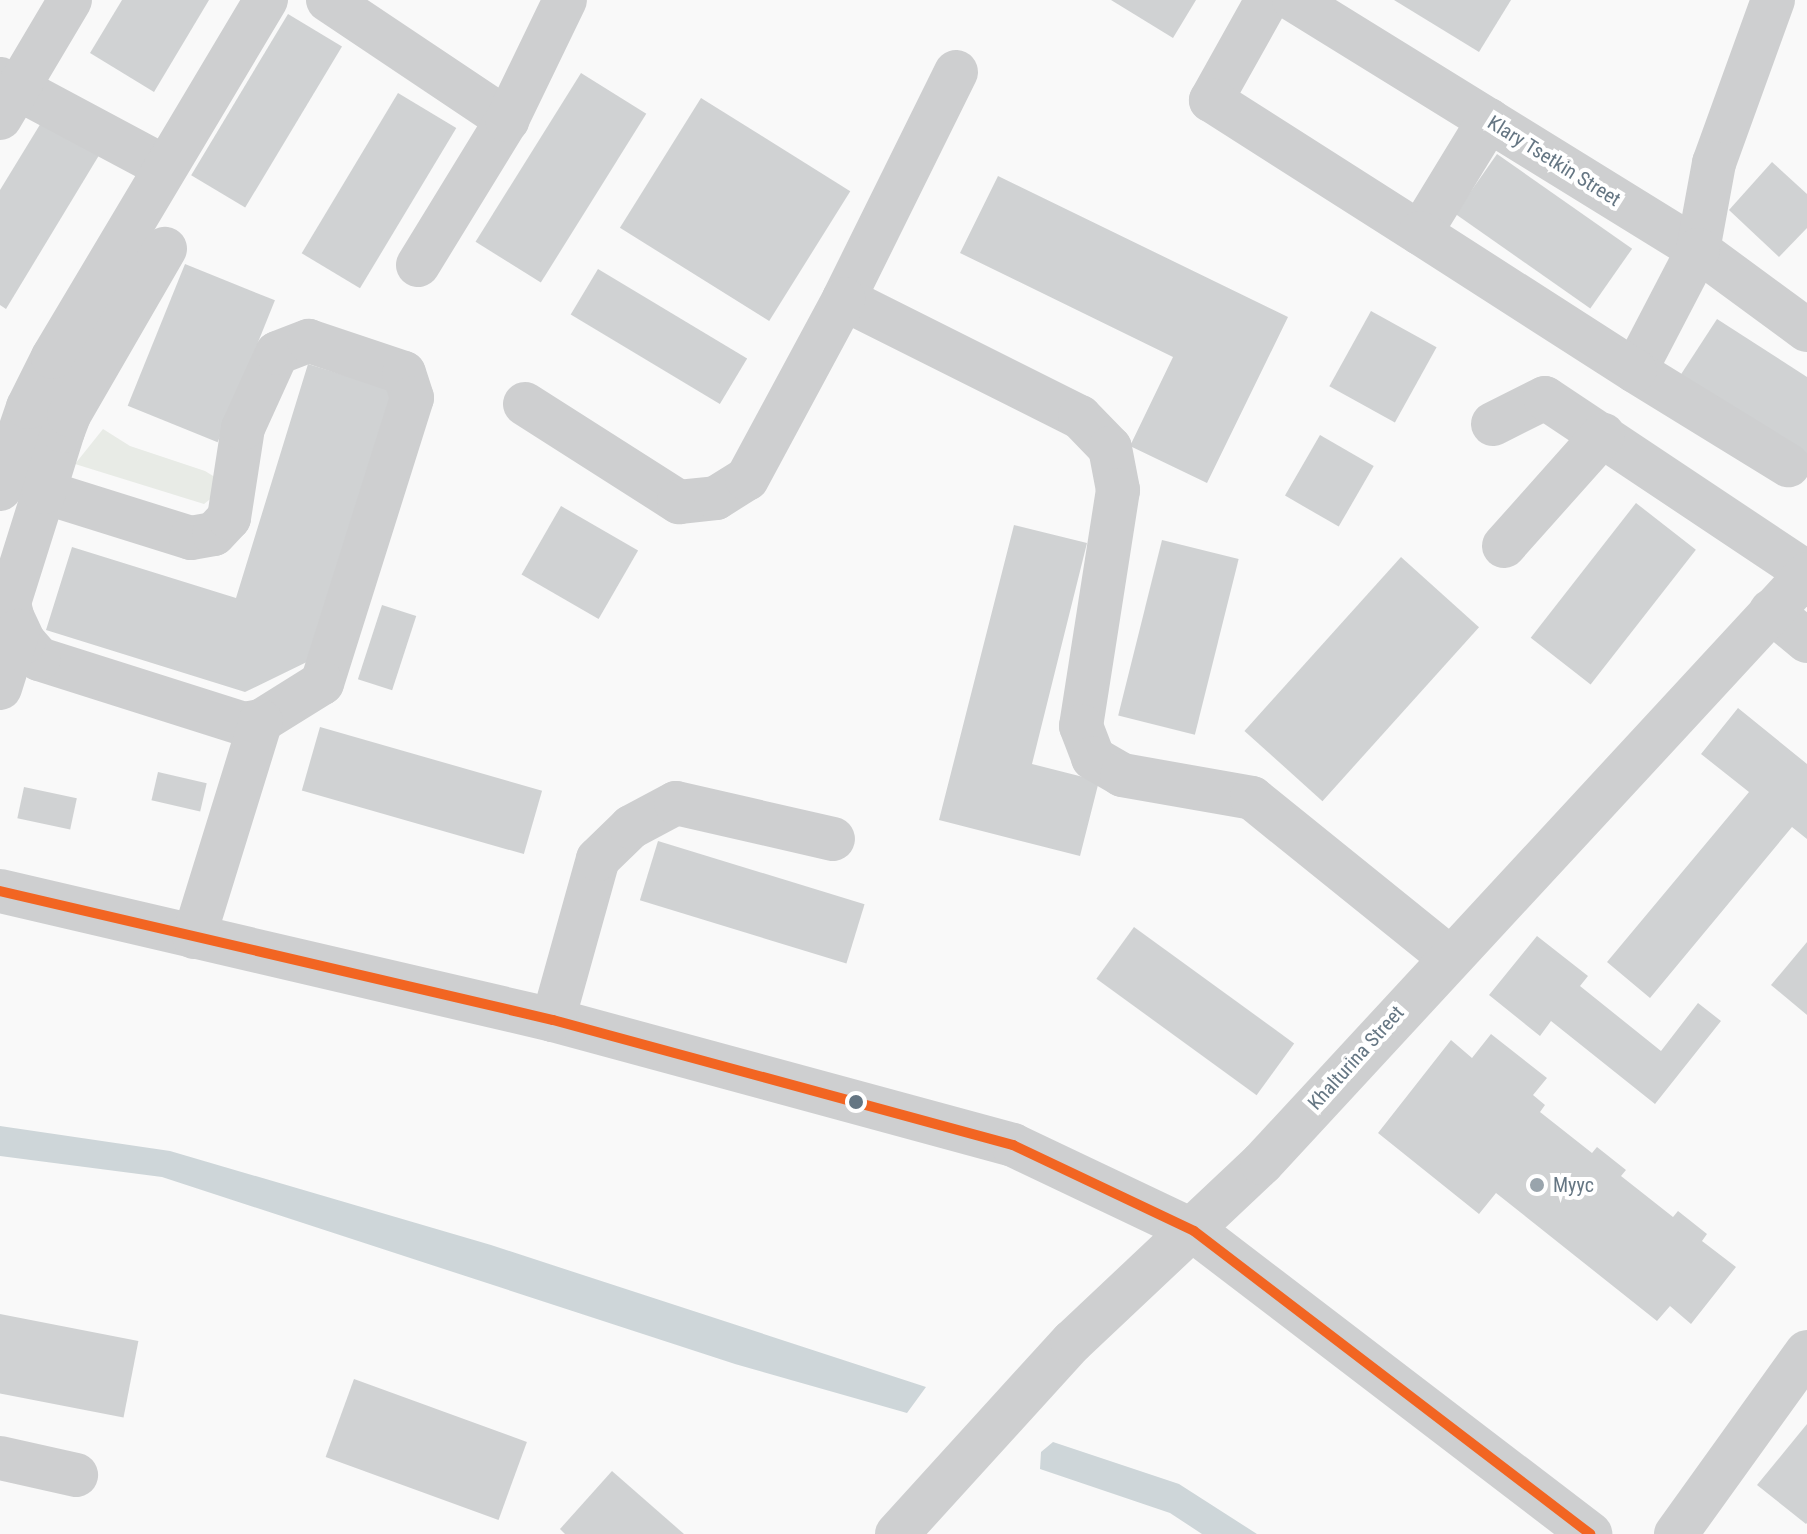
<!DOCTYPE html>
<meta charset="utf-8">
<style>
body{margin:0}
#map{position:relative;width:1807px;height:1534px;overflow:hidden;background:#f9f9f9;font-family:"Roboto Condensed",sans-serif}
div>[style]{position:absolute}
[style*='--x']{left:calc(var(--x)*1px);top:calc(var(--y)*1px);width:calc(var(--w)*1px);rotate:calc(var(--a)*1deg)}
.green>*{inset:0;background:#e8ebe6}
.water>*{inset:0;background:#ced6d9}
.building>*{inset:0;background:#d0d2d3;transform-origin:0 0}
.minor>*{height:44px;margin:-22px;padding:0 22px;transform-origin:22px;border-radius:22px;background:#cecfd0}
.bus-1>*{height:10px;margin:-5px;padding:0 5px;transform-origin:5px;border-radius:5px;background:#f26522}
.dots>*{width:22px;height:22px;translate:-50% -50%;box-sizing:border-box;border:4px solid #fff;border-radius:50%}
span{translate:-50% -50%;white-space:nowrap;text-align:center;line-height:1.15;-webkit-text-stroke:8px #fff;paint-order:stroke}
.street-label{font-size:20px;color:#657683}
.poi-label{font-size:20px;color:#657683}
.left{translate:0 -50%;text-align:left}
</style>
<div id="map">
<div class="green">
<div style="clip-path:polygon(103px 429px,130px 446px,205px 471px,228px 485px,204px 504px,75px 464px)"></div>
</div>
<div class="water">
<div style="clip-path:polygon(0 1126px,170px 1151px,491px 1245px,926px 1387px,907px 1413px,735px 1364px,162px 1177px,0 1156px)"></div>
<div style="clip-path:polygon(1053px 1442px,1179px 1484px,1257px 1534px,1202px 1534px,1170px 1513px,1040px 1469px,1041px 1452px)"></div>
</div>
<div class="building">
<div style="clip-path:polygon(122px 0,209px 0,154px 92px,90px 53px)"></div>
<div style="clip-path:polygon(1111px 0,1196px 0,1173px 38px)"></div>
<div style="clip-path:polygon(1394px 0,1511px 0,1479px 52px)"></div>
<div style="left:288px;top:14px;width:63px;height:188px;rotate:31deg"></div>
<div style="left:581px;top:73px;width:77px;height:199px;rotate:32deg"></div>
<div style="left:398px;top:93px;width:68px;height:187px;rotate:31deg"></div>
<div style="left:701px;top:98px;width:176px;height:153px;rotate:32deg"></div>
<div style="clip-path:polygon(44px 118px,101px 152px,6px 309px,0 305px,0 190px)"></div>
<div style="left:1497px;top:154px;width:165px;height:73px;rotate:35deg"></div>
<div style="clip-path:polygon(1772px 162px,1807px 194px,1807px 228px,1779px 257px,1729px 210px)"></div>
<div style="clip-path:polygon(998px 176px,1288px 317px,1207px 483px,1130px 446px,1173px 357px,960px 253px)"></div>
<div style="left:185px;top:264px;width:97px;height:153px;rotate:22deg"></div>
<div style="left:598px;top:269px;width:174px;height:53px;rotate:31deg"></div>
<div style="left:1371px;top:311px;width:75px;height:86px;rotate:29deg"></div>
<div style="clip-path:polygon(1717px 319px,1807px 377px,1807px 466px,1676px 382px)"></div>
<div style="clip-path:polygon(308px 364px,398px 392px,315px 658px,245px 692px,46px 630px,72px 547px,236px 598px)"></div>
<div style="left:1320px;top:435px;width:62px;height:70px;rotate:30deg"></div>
<div style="left:1636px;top:503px;width:76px;height:171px;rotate:38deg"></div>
<div style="left:561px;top:506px;width:89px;height:79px;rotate:30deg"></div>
<div style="clip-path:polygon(1014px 525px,1087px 543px,1032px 764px,1099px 781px,1080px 856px,939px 820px)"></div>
<div style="left:1162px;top:540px;width:79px;height:181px;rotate:14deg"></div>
<div style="left:1401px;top:557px;width:105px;height:234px;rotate:42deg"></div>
<div style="left:382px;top:605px;width:36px;height:78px;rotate:18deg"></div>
<div style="clip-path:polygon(1738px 708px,1807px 764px,1807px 839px,1792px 827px,1650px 998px,1607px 962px,1749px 792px,1701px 754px)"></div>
<div style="left:320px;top:727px;width:231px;height:66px;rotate:16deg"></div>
<div style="left:158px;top:772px;width:50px;height:29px;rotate:13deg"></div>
<div style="left:24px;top:787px;width:54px;height:32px;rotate:12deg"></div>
<div style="left:658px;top:841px;width:216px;height:62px;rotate:17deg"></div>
<div style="left:1134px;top:927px;width:198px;height:64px;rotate:36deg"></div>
<div style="clip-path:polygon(1537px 936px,1588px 976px,1580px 986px,1661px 1051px,1698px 1003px,1721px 1021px,1655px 1104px,1551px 1021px,1540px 1036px,1489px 995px)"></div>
<div style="clip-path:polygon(1807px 942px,1807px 1015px,1771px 985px)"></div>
<div style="clip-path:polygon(1491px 1034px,1547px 1078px,1533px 1095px,1545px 1105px,1540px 1112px,1592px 1153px,1597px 1147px,1626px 1170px,1621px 1176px,1673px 1217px,1678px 1211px,1707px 1234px,1702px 1241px,1736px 1267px,1691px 1324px,1670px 1306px,1657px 1321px,1496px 1193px,1479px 1214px,1378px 1133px,1451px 1040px,1472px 1058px)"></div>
<div style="left:0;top:1314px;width:141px;height:78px;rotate:11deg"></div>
<div style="left:354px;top:1379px;width:184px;height:83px;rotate:20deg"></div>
<div style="clip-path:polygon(1807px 1424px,1807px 1523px,1806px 1524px,1757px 1485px)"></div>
<div style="clip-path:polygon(612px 1471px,684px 1534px,565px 1534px,560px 1529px)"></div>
</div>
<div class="minor">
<div style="--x:328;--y:0;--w:216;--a:33.8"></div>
<div style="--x:1267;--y:0;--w:115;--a:119.2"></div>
<div style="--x:1211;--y:100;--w:248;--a:32.5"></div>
<div style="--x:1294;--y:0;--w:475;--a:31.7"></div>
<div style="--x:1698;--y:250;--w:135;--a:36.3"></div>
<div style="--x:1773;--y:0;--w:173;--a:109.9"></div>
<div style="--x:1714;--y:163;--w:88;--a:100.4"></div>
<div style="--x:1698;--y:250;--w:136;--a:117.5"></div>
<div style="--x:1635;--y:371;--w:180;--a:31.6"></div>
<div style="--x:956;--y:72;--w:253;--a:116.3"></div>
<div style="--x:844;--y:299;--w:264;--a:26.6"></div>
<div style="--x:1080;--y:417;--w:43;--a:45.9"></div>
<div style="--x:1110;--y:448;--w:43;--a:79.2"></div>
<div style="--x:1118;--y:490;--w:239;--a:98.9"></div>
<div style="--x:1081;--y:726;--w:34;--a:69"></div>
<div style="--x:1093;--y:758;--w:34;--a:30"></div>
<div style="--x:1122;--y:775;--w:132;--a:10"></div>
<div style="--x:1252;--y:798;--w:252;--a:38.9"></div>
<div style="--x:0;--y:79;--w:187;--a:28.1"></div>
<div style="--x:0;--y:118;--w:137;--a:-59.3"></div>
<div style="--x:1489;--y:120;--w:132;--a:121.4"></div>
<div style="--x:1420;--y:233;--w:255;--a:32.7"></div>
<div style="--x:418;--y:265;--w:170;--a:-58.5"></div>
<div style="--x:507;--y:120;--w:133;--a:-64.2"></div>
<div style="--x:525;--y:404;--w:183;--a:32.5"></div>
<div style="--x:679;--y:502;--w:37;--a:-6"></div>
<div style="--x:716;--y:498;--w:36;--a:-32"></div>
<div style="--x:747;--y:479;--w:204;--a:-61.7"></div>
<div style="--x:1493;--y:424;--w:58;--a:-26.6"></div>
<div style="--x:1545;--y:398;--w:315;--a:33.7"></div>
<div style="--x:0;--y:489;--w:87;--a:-71.1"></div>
<div style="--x:28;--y:407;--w:56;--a:-63.4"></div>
<div style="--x:53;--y:357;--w:416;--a:-59.2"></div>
<div style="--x:44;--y:492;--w:154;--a:17.4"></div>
<div style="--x:191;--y:538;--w:23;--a:-10"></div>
<div style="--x:214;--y:534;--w:22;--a:-47"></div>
<div style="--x:229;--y:518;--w:91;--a:-81.2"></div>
<div style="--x:243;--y:428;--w:82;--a:-65.6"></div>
<div style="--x:277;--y:353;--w:34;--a:-21"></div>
<div style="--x:309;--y:341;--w:100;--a:18.6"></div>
<div style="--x:404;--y:373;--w:26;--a:72"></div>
<div style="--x:412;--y:398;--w:299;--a:107.5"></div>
<div style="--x:322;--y:683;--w:72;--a:148.1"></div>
<div style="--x:261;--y:721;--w:17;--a:170"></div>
<div style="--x:244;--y:724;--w:215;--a:-162.4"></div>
<div style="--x:39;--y:659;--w:23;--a:-131"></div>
<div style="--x:24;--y:642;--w:29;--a:-115"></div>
<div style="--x:12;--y:616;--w:13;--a:-103"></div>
<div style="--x:9;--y:603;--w:116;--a:-72.5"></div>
<div style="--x:44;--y:492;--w:64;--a:-72.7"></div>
<div style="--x:63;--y:431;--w:17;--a:-69"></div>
<div style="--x:69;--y:415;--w:192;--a:-60"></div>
<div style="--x:1504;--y:546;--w:149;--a:-48.3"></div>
<div style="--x:1771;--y:611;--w:47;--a:39.8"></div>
<div style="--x:0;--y:688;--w:60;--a:-72.5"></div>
<div style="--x:0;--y:891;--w:568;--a:13.13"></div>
<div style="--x:553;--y:1020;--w:477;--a:15.2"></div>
<div style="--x:1013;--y:1145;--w:200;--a:25.4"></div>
<div style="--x:1194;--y:1231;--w:499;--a:37.4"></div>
<div style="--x:194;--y:937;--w:226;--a:-72.8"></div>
<div style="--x:553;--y:1020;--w:167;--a:-74.4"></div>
<div style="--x:598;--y:859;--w:46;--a:-44.1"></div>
<div style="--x:631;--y:827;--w:51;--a:-28.1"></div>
<div style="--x:676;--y:803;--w:161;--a:12.9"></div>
<div style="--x:0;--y:1458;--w:78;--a:12.6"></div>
<div style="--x:897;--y:1534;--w:260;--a:-47.7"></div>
<div style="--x:1072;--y:1342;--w:261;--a:-43.3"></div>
<div style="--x:1262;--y:1163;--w:802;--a:-47.22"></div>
<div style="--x:1676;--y:1534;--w:224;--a:-54.3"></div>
</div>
<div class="bus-1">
<div style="--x:0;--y:891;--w:568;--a:13.13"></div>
<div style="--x:553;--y:1020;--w:477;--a:15.2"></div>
<div style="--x:1013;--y:1145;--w:200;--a:25.4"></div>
<div style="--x:1194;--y:1231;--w:499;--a:37.4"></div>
</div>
<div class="dots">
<div style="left:856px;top:1102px;background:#657683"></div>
<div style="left:1537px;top:1185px;background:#99a4ac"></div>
</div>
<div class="street-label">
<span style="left:1554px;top:161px;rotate:32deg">Klary Tsetkin Street</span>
<span style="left:1356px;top:1058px;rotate:-48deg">Khalturina Street</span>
</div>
<div class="poi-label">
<span class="left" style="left:1553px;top:1185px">Муус</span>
</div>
</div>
